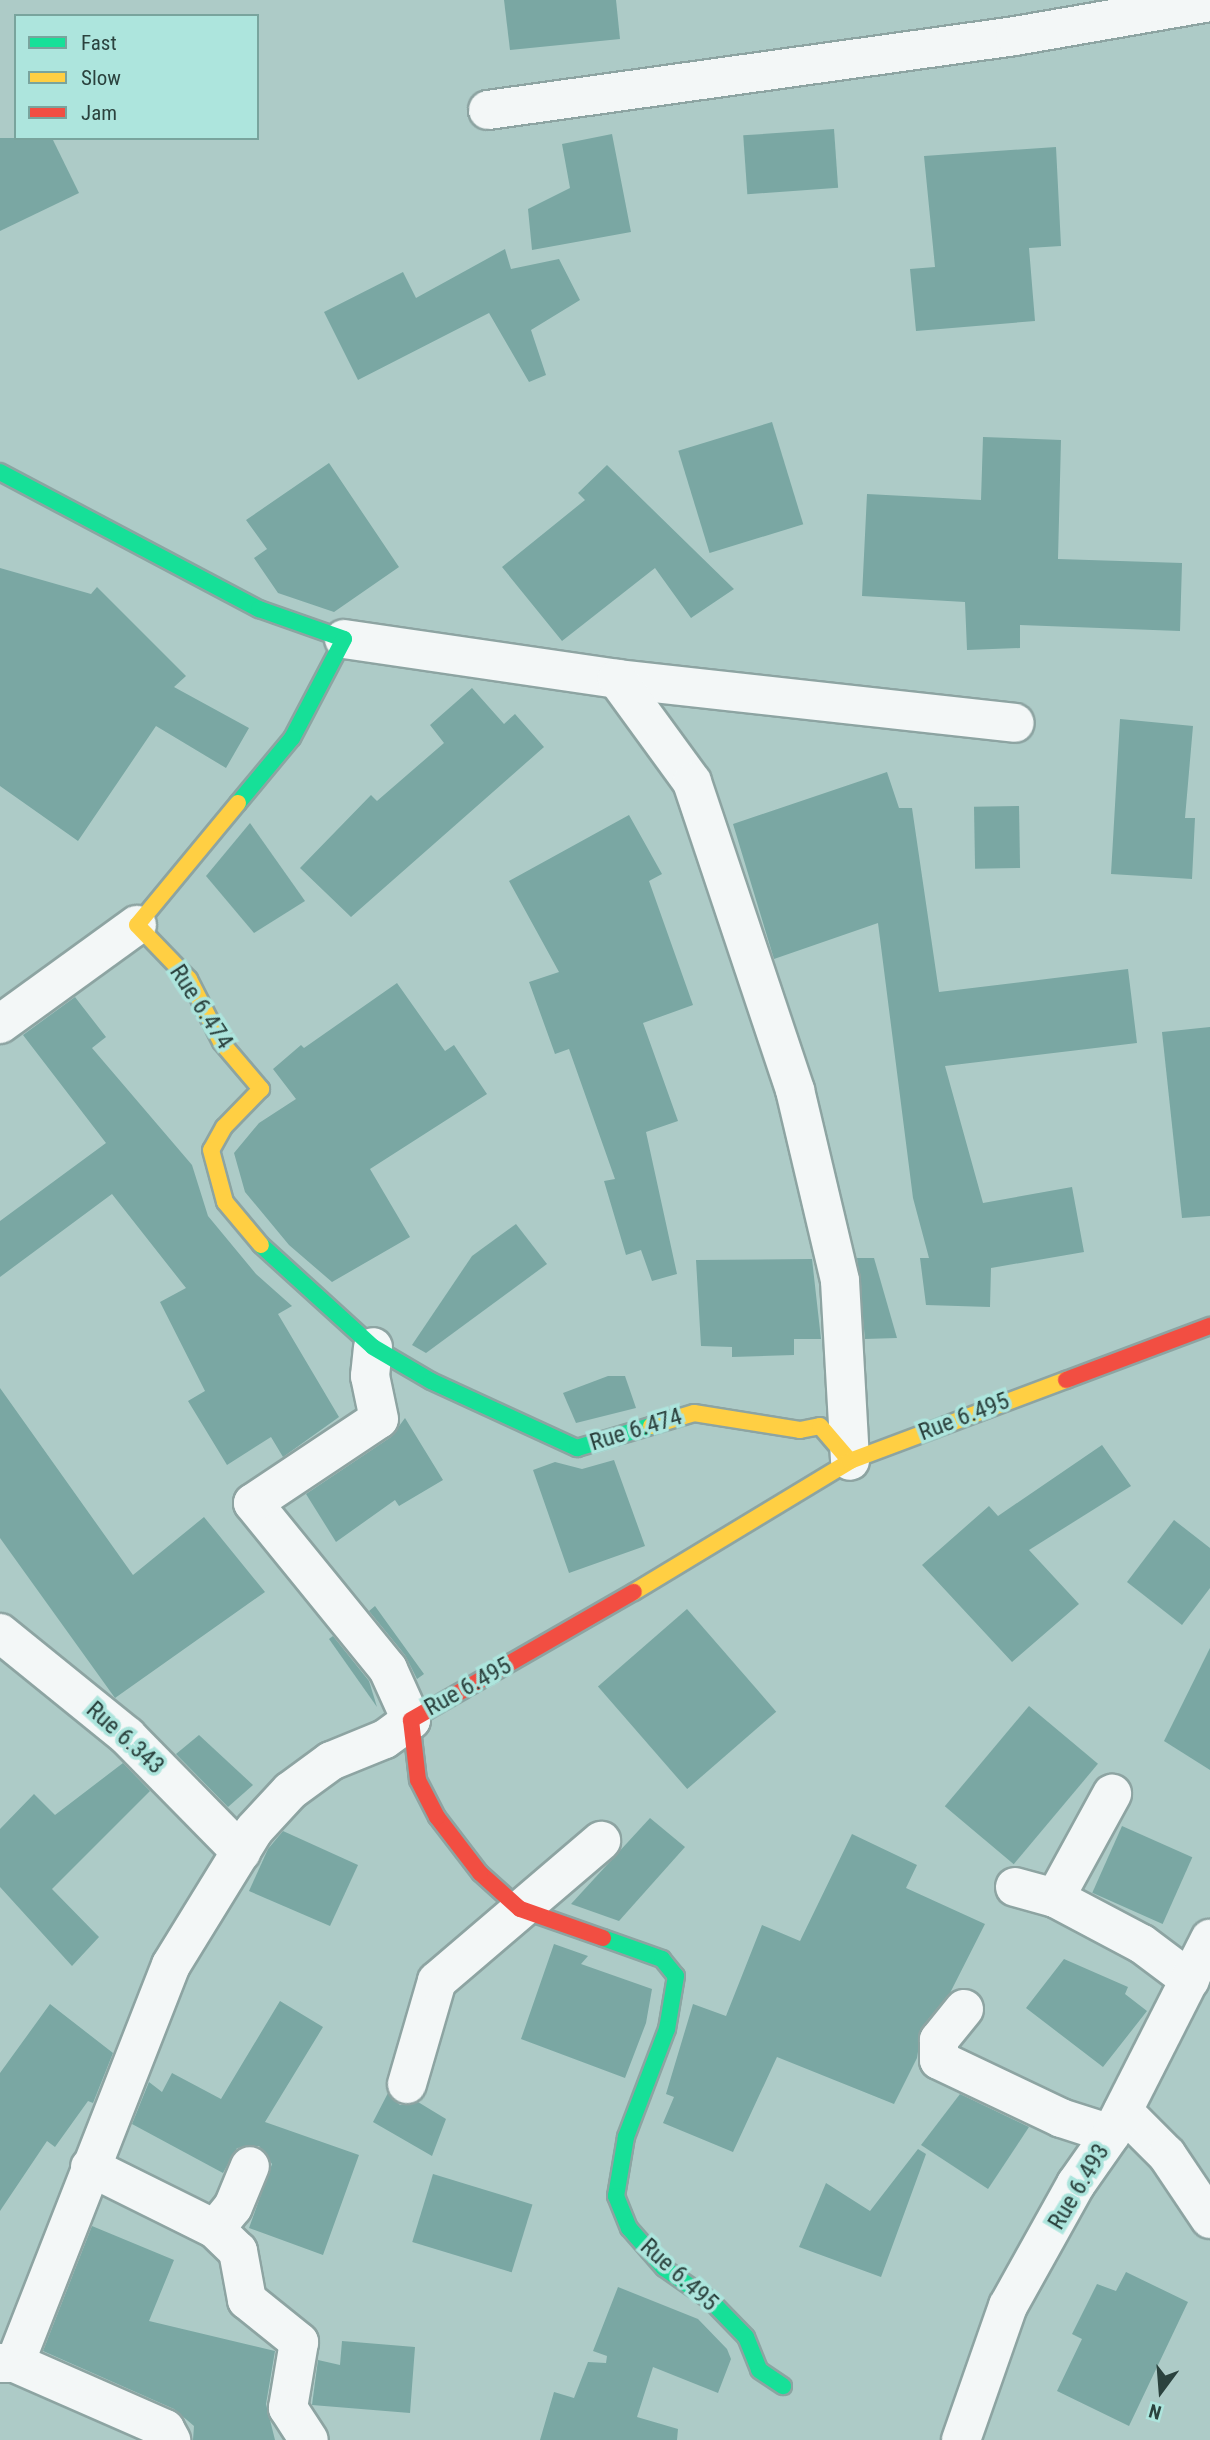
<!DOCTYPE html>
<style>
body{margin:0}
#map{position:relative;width:1210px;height:2440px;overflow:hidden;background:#adcbc7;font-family:"Roboto Condensed",sans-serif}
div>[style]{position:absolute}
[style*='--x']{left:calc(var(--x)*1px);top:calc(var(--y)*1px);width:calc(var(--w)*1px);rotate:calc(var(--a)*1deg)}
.building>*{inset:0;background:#7aa7a3;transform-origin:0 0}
.roads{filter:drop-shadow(2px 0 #8da4a2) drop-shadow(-2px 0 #8da4a2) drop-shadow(0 2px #8da4a2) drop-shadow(0 -2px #8da4a2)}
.street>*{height:38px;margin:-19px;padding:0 19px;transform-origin:19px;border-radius:19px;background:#f3f7f7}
.fast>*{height:16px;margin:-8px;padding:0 8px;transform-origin:8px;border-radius:8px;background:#16e098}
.slow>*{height:16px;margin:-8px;padding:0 8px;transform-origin:8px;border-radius:8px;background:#ffcf43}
.jam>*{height:16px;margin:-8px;padding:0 8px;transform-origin:8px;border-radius:8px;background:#f24e42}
span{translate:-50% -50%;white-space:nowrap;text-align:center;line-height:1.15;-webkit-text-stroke:7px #ade5dd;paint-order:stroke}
.street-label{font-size:24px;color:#2b423e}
.legend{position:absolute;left:14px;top:14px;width:245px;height:126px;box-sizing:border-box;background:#ade5dd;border:2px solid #79a49d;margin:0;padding:9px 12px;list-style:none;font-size:21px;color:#2b423e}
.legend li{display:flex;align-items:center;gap:14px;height:35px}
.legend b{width:35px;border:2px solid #79a49d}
.north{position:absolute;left:1126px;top:2356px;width:70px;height:70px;-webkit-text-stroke:5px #ade5dd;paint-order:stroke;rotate:196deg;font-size:19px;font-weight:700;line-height:28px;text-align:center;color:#2b423e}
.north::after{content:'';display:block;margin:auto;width:24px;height:32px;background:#2b423e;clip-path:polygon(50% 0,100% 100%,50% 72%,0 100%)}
</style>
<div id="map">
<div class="building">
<div style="clip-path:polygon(504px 0,616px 0,620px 39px,510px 50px)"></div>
<div style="left:834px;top:129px;width:59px;height:91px;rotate:86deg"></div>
<div style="clip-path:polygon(612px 134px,631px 232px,532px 250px,528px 209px,570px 188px,562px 144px)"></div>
<div style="clip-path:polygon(0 138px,52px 138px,79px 193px,0 231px)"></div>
<div style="clip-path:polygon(1056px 147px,1061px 246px,1029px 248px,1035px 321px,916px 331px,910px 269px,935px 267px,924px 156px)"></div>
<div style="clip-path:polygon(505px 249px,511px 269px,559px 259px,580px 300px,531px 330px,546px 375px,529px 382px,489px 313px,358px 380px,324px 312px,403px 272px,416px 298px)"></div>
<div style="left:772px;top:422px;width:107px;height:98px;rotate:73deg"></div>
<div style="clip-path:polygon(983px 437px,1061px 440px,1058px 559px,1182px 563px,1180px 631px,1020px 625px,1020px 648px,967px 650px,965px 602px,862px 596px,867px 494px,981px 500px)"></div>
<div style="clip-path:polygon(329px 463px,399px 567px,334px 612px,278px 593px,254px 558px,267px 549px,246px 520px)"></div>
<div style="clip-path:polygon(607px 465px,734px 589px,691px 618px,655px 568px,562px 641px,502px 567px,585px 500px,578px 493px)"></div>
<div style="clip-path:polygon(0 568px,91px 594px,97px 587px,186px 676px,174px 687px,249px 728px,226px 768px,156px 726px,78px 841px,0 786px)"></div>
<div style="clip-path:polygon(472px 688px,504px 724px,515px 714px,544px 747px,351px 917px,300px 868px,371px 795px,377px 801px,444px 743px,430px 725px)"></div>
<div style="clip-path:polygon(1120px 719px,1193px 726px,1185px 818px,1195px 818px,1192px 879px,1111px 874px)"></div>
<div style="clip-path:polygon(887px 772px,899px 808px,912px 808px,939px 992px,1128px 969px,1137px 1043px,945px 1066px,983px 1203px,1072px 1187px,1084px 1252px,991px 1268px,990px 1307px,926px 1305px,920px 1258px,929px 1258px,913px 1198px,878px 923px,774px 959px,733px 824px)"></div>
<div style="left:1019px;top:806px;width:62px;height:45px;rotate:89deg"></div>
<div style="clip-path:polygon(629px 815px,662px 874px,649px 881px,693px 1005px,643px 1023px,678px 1121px,646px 1132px,677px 1274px,652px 1281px,641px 1250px,626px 1255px,604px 1181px,615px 1179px,569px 1049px,555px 1054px,529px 982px,559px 972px,509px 881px)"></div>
<div style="clip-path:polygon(250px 823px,305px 901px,254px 933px,206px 876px)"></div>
<div style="clip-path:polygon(397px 983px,445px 1051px,454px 1045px,487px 1094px,370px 1169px,410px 1237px,332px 1282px,289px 1245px,245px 1192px,234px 1153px,259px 1123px,296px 1099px,273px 1069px,301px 1045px,304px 1048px)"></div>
<div style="clip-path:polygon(75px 997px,106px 1037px,92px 1048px,192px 1165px,208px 1216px,256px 1274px,292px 1306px,278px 1314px,339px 1417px,283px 1457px,271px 1437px,227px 1465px,188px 1401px,205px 1391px,160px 1302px,186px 1288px,112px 1194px,0 1277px,0 1221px,106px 1143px,23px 1035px)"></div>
<div style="clip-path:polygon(1210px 1027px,1210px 1216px,1182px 1218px,1162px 1032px)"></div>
<div style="clip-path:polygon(516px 1224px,547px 1264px,426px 1353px,412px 1345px,472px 1256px)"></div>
<div style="clip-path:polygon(857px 1258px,874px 1258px,897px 1338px,865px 1339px)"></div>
<div style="clip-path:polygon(812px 1259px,821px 1339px,794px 1339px,794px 1355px,732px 1357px,732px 1347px,701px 1346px,696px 1260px)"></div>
<div style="clip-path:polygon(608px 1376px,625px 1376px,636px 1408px,576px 1423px,563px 1393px)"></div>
<div style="clip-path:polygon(0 1388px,133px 1575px,204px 1517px,265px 1592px,115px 1698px,0 1538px)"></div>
<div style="clip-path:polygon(405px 1418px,443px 1480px,399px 1506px,395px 1500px,336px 1542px,306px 1494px,391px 1437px)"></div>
<div style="clip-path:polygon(1102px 1445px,1131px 1486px,1029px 1550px,1079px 1604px,1012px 1662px,922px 1565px,989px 1506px,998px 1516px)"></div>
<div style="clip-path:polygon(614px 1460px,645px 1546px,569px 1573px,533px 1470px,555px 1462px,582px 1469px)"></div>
<div style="clip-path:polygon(1174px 1520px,1210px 1548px,1210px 1588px,1182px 1625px,1127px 1582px)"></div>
<div style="clip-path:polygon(375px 1606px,424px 1674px,417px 1679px,405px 1655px,369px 1611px)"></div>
<div style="left:687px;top:1609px;width:136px;height:118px;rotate:49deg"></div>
<div style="clip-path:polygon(333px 1636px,369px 1681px,377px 1707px,329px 1639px)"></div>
<div style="clip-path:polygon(1210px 1648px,1210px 1770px,1164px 1741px)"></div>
<div style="left:1029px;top:1706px;width:90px;height:131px;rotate:40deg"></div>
<div style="clip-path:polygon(199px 1735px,253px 1785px,228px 1807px,176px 1754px)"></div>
<div style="clip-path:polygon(123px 1763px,150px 1791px,52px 1889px,99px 1937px,72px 1966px,0 1887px,0 1829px,34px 1794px,55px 1815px)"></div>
<div style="clip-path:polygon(650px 1818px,685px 1847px,619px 1921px,571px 1904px)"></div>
<div style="left:1122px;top:1826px;width:77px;height:73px;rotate:24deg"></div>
<div style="clip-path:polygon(283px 1831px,358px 1865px,330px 1926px,249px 1891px,268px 1849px)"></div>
<div style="clip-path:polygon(852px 1834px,917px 1865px,906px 1888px,985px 1924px,950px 1993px,922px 2027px,917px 2058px,894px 2104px,777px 2057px,733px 2152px,663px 2123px,674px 2097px,666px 2094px,693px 2004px,726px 2016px,762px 1925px,800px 1941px)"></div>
<div style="clip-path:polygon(554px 1944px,588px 1956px,581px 1964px,652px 1989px,646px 2023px,625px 2078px,521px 2039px)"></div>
<div style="clip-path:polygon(1064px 1959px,1128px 1987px,1125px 1994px,1147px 2011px,1103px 2067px,1026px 2008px)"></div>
<div style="clip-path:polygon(280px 2001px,323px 2027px,265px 2122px,359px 2155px,323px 2255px,249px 2228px,272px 2164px,259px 2146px,237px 2148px,223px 2173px,132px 2124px,149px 2082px,162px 2092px,172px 2073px,221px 2099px)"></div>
<div style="clip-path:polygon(50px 2004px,113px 2053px,93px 2103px,88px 2101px,55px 2147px,47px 2141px,0 2211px,0 2073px)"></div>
<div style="clip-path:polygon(388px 2093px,400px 2105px,418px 2102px,446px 2119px,432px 2156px,373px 2122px)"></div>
<div style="clip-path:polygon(960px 2094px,1029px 2127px,988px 2189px,921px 2145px)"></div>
<div style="clip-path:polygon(918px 2149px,926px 2154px,881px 2277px,799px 2247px,826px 2183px,870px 2211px)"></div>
<div style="left:433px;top:2174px;width:104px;height:71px;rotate:17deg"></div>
<div style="clip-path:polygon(92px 2226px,174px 2260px,149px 2321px,275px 2351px,266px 2404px,275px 2440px,193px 2440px,194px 2426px,174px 2409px,43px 2351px)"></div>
<div style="clip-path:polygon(1126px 2272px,1188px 2302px,1129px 2426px,1057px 2391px,1082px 2339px,1072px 2334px,1097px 2284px,1116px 2291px)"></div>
<div style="clip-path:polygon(618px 2287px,698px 2319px,727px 2349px,731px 2359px,718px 2393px,653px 2367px,637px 2417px,678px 2429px,677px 2440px,540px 2440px,554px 2392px,574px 2398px,588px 2362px,606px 2363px,607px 2356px,593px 2351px)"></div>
<div style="clip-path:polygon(342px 2341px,415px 2347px,410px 2413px,312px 2405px,318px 2360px,340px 2365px)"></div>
</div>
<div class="roads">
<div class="street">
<div style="--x:488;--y:110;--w:532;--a:-7.99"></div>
<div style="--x:1015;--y:36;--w:198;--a:-9.9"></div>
<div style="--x:344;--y:639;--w:276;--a:8.3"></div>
<div style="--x:617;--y:679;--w:400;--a:6.3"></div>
<div style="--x:617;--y:679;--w:127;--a:53.9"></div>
<div style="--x:692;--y:782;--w:325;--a:71.5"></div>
<div style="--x:795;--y:1090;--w:196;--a:76.7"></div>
<div style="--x:840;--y:1281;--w:180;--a:86.8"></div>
<div style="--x:0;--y:1024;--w:169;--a:-35.9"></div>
<div style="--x:0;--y:1633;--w:164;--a:39"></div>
<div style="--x:127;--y:1736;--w:163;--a:45.5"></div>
<div style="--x:1015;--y:1887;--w:41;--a:15.4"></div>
<div style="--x:1055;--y:1898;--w:98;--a:27.9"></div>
<div style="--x:1142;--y:1944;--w:60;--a:36.9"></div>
<div style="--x:1055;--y:1898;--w:119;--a:-61.3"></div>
<div style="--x:964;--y:2009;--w:40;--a:129"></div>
<div style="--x:939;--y:2040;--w:20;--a:90"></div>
<div style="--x:939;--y:2060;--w:135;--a:25.4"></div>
<div style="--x:1061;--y:2118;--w:52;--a:17.7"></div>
<div style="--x:407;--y:2084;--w:107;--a:-73.8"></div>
<div style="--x:437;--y:1981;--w:216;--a:-40.5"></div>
<div style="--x:1123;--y:2111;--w:62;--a:45"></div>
<div style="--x:1167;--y:2155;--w:77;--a:56.1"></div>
<div style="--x:90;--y:2167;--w:140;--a:26.4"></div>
<div style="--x:215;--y:2229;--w:32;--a:44"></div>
<div style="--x:238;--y:2251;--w:50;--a:79.6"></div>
<div style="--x:247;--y:2300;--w:67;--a:38.9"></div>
<div style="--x:299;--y:2342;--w:67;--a:99.5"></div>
<div style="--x:288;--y:2408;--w:38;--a:57"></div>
<div style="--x:215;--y:2229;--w:28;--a:-51"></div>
<div style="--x:233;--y:2207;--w:44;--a:-67.5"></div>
<div style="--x:0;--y:2363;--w:15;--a:0"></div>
<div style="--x:15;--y:2363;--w:164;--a:23.7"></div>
<div style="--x:165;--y:2429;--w:13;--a:61"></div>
<div style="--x:15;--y:2363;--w:427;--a:-68.6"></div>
<div style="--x:171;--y:1965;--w:158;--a:-58.4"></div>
<div style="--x:254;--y:1830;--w:53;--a:-47.3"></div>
<div style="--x:290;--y:1791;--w:51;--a:-36.2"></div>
<div style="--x:331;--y:1761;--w:58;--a:-22.2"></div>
<div style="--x:385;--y:1739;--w:32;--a:-36"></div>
<div style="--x:411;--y:1720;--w:56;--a:-114.3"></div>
<div style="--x:388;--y:1669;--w:214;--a:-129.1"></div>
<div style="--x:253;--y:1503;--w:151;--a:-33.7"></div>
<div style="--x:379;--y:1419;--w:44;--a:-101.8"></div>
<div style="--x:370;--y:1376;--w:29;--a:-84"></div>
<div style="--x:961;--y:2440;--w:142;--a:-70.7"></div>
<div style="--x:1008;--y:2306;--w:140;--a:-60.9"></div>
<div style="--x:1076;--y:2184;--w:61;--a:-55"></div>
<div style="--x:1111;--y:2134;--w:219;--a:-63.1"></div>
</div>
<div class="fast">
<div style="--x:0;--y:472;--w:293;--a:27.9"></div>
<div style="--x:259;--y:609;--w:90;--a:19.4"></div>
<div style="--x:344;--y:639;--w:112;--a:117.7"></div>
<div style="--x:292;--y:738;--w:85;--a:129.7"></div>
<div style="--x:261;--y:1245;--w:151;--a:42.3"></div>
<div style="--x:373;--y:1347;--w:67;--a:30.4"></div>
<div style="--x:431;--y:1381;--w:161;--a:24.7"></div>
<div style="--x:577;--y:1448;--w:77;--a:-16.6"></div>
<div style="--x:603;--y:1938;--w:63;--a:19.6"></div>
<div style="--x:662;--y:1959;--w:22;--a:51"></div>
<div style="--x:676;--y:1976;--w:54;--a:99.6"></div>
<div style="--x:667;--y:2029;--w:116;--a:110.8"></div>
<div style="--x:626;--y:2137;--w:60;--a:99.6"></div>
<div style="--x:616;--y:2196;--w:35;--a:68"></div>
<div style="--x:629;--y:2228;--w:53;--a:48.8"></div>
<div style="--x:664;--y:2268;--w:57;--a:35.1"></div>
<div style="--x:711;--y:2301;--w:50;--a:45.8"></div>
<div style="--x:746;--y:2337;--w:35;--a:68"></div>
<div style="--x:759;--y:2370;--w:29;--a:34"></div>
</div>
<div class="slow">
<div style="--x:238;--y:803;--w:158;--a:129.6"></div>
<div style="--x:137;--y:925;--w:75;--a:46.1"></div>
<div style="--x:189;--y:979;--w:71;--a:63.1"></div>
<div style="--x:221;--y:1042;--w:62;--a:49.6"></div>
<div style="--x:261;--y:1089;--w:53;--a:134.2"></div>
<div style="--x:224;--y:1127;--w:26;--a:119"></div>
<div style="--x:211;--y:1150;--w:54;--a:74.9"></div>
<div style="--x:225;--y:1202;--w:56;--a:50.1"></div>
<div style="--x:651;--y:1426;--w:45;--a:-16.8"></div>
<div style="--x:694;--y:1413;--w:107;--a:9.1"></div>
<div style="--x:800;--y:1430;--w:20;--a:-11"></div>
<div style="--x:820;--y:1426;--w:46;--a:49.4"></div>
<div style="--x:634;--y:1592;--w:253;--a:-31.2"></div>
<div style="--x:850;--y:1461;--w:231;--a:-20.6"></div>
</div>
<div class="jam">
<div style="--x:1066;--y:1380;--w:154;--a:-20.6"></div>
<div style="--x:603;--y:1938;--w:88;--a:-160.7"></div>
<div style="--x:520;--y:1909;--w:54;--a:-138"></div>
<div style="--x:480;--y:1873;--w:71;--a:-127.5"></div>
<div style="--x:437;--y:1817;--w:42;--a:-117.2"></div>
<div style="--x:418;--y:1780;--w:60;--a:-96.7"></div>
<div style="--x:411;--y:1720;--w:257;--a:-29.9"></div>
</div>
</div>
<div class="street-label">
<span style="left:201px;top:1007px;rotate:57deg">Rue 6.474</span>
<span style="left:964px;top:1417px;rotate:-21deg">Rue 6.495</span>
<span style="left:636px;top:1430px;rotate:-17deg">Rue 6.474</span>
<span style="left:468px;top:1687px;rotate:-29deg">Rue 6.495</span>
<span style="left:125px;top:1738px;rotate:42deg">Rue 6.343</span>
<span style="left:1079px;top:2187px;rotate:-59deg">Rue 6.493</span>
<span style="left:679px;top:2275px;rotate:42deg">Rue 6.495</span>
</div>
<ul class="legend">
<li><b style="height:9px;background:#16e098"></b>Fast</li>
<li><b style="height:9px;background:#ffcf43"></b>Slow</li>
<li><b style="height:9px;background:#f24e42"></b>Jam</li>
</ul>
<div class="north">N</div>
</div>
